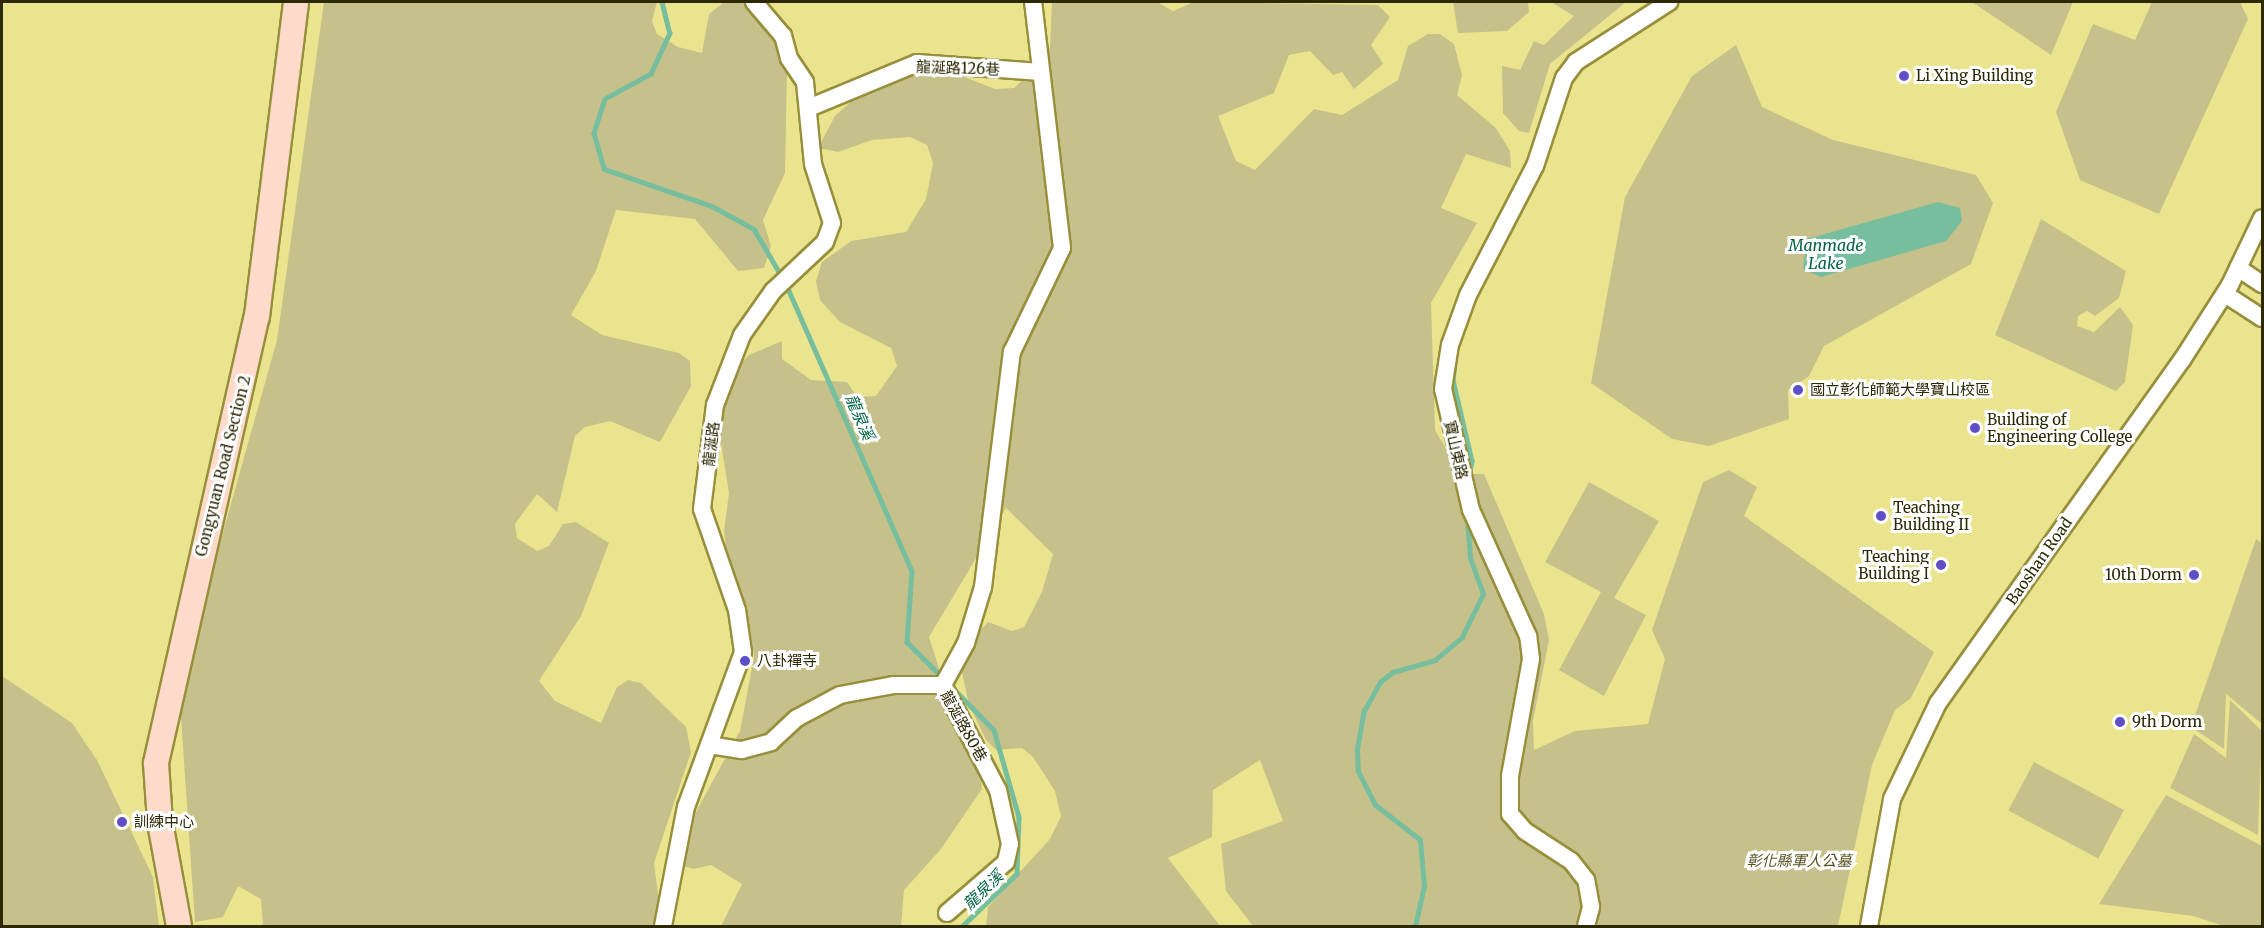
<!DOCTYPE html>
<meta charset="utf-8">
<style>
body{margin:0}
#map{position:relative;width:2264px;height:928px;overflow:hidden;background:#ebe48f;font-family:Merriweather,"Noto Sans TC",serif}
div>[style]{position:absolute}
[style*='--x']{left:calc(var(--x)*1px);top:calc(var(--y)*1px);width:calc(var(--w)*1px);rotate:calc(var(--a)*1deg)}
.green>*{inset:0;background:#c6c18b;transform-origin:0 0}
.water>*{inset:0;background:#76be9e}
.stream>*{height:4.5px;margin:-2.25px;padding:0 2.25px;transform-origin:2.25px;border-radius:2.25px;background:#76be9e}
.roads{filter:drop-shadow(2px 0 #978f3b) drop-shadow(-2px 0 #978f3b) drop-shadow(0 2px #978f3b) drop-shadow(0 -2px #978f3b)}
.minor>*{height:16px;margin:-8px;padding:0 8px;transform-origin:8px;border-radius:8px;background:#fff}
.secondary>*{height:24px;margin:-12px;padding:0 12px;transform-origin:12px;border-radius:12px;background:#fddaca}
.dots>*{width:16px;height:16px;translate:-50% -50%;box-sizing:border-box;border:3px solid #fff;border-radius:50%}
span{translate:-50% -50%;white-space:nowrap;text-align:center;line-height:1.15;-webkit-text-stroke:6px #fff;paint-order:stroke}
.street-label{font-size:15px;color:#2d2905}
.poi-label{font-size:15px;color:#2d2905}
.left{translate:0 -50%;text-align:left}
.right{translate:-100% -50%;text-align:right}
.park-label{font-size:15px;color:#575321;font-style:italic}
.water-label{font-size:16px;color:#036446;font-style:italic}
.frame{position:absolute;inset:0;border:3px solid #2d2905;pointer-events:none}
</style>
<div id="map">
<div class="green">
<div style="clip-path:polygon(324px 2px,657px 2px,652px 21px,657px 34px,678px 47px,702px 53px,709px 14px,724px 2px,752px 2px,781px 43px,787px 69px,785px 173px,763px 220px,771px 246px,764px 268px,738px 271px,695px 219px,616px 210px,596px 271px,571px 315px,602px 335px,679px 353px,690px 361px,691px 386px,660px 442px,610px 421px,585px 427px,575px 436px,557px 512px,537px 494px,515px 524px,517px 538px,537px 551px,549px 546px,563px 524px,576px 522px,609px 543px,581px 616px,539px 681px,555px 701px,601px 723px,617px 687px,628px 680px,641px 683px,686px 727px,691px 752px,654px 863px,659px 902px,653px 926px,263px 926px,261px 899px,238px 886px,223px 917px,195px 922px,179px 689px,277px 340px)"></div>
<div style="clip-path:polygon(1052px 2px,1157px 2px,1173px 11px,1194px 2px,1378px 5px,1390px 17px,1371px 45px,1383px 64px,1354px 89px,1342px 72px,1333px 75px,1310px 51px,1289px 55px,1274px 93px,1218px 116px,1236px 161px,1255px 170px,1314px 109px,1342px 115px,1398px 80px,1408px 46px,1428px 34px,1440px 34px,1454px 44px,1462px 75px,1457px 95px,1496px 128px,1510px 151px,1511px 168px,1466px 154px,1441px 208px,1477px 223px,1431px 303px,1435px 430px,1461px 474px,1484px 474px,1544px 614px,1549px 640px,1533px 721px,1534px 750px,1575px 731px,1648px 724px,1665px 659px,1652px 630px,1703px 482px,1729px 470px,1757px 487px,1744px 516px,1934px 652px,1911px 698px,1895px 710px,1872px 765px,1838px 926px,1253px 926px,1226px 891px,1221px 844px,1283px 821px,1260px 760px,1213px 790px,1212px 837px,1168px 858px,1220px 926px,986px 926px,988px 907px,1050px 839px,1061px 816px,1055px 791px,1033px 757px,1022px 748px,996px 750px,986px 740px,969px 704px,960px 664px,961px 651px,988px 622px,1012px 631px,1024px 627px,1042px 592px,1053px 554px,1006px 508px,929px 637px,962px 740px,980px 771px,982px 789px,941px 849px,904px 890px,901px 926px,721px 926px,742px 884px,711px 865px,693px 869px,675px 863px,678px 845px,740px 731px,754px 657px,749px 621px,728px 568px,724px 531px,729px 493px,717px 418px,724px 381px,749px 355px,782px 341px,782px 359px,811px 380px,847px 382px,857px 397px,876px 396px,897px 366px,891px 348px,840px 322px,820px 300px,816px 281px,822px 262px,851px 241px,906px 232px,926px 199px,933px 163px,927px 145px,910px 137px,872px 140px,838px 152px,818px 148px,835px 116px,888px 68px,944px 69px,995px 89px,1014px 88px,1041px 63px,1050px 47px)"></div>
<div style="clip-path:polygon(1453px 2px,1528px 2px,1529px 12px,1507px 31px,1458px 33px)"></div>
<div style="clip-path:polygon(1551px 2px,1626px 2px,1550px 64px,1529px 133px,1519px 131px,1503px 113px,1502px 66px,1520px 70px,1534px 41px,1544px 45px,1574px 16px)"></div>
<div style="clip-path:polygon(1972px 2px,2073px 2px,2051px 55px)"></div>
<div style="clip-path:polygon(2152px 2px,2240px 2px,2248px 19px,2159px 214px,2080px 180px,2056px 112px,2093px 24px,2135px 40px)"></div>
<div style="clip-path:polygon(1736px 45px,1762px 107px,1833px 140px,1976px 175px,1993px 203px,1971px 264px,1824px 346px,1809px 376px,1788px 390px,1789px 419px,1709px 446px,1672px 439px,1591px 383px,1625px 197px,1692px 76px)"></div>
<div style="clip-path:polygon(2041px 219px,2126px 271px,2119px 298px,2095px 316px,2087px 311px,2078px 316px,2077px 326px,2094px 332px,2120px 307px,2133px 325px,2125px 382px,2116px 391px,1995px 335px)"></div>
<div style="clip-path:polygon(1589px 482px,1659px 521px,1614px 598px,1646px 615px,1604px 696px,1559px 670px,1601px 592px,1545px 562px)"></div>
<div style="clip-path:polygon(2256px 539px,2262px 543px,2262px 724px,2226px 694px,2224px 749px,2191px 727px)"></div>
<div style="clip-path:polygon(2px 676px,72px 723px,97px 760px,153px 877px,159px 926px,2px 926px)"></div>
<div style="clip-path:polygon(2230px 700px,2262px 731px,2258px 835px,2170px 788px,2194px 734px,2226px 758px)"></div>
<div style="left:2034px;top:762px;width:102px;height:55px;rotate:28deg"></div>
<div style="clip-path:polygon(2166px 795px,2262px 846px,2262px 926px,2224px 926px,2193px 916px,2099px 904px)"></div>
</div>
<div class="water">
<div style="clip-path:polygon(1938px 202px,1960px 208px,1962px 221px,1946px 241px,1821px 277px,1803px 269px,1807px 239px)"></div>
</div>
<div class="stream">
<div style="--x:662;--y:2;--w:32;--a:76"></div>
<div style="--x:670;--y:33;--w:45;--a:114.9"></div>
<div style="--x:651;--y:74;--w:52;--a:151.5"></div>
<div style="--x:605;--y:99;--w:36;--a:108"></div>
<div style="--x:594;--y:133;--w:37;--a:74"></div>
<div style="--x:604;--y:169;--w:114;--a:18.9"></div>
<div style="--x:712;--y:206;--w:48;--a:28.7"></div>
<div style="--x:754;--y:229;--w:56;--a:59.7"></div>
<div style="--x:786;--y:284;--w:313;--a:66.3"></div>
<div style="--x:912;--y:571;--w:71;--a:94"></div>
<div style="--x:907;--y:642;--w:51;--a:45"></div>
<div style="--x:1455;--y:364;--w:16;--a:97"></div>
<div style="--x:1453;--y:380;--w:83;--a:76.8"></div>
<div style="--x:1472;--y:461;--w:15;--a:101"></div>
<div style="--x:953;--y:688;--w:59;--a:45.7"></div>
<div style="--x:994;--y:730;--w:91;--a:74"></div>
<div style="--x:1019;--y:817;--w:57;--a:92"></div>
<div style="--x:1017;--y:874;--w:75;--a:136.1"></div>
<div style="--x:1415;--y:926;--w:41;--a:-77.3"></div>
<div style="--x:1424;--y:886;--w:46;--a:-95"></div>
<div style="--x:1420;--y:840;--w:57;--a:-142.1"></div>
<div style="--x:1375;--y:805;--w:38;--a:-117"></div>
<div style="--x:1358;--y:771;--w:22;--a:-93"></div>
<div style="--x:1357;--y:749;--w:39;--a:-80"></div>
<div style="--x:1364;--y:711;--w:33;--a:-61"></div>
<div style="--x:1380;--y:682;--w:16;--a:-38"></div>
<div style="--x:1393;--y:672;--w:44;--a:-15.9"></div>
<div style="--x:1435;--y:660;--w:35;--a:-40"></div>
<div style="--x:1462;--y:637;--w:48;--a:-64"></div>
<div style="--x:1483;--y:594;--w:38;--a:-110"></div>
<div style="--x:1470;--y:558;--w:41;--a:-94.2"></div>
</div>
<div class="roads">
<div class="minor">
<div style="--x:811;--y:107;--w:115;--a:-22.5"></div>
<div style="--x:917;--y:63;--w:124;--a:4.2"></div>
<div style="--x:2238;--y:268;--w:29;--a:34"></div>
<div style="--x:2225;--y:294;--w:44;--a:33"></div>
<div style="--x:943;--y:685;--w:48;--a:-61.3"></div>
<div style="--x:966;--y:643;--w:59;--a:-73.1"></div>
<div style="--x:983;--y:587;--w:237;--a:-83"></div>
<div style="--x:1012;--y:352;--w:115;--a:-64.3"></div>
<div style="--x:1062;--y:248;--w:248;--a:-96.7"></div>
<div style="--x:709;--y:745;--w:33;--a:9"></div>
<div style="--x:742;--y:750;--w:30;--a:-15"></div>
<div style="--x:771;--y:742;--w:35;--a:-43"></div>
<div style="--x:797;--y:718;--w:49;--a:-28.1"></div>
<div style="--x:840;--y:695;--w:55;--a:-10.5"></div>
<div style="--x:894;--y:685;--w:49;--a:0"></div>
<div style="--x:943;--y:685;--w:119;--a:62.4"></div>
<div style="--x:998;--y:790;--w:55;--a:77.5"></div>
<div style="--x:1010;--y:844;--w:18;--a:103"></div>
<div style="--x:1006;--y:862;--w:78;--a:139.2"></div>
<div style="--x:663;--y:926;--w:121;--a:-79.1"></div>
<div style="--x:686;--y:807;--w:165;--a:-69.8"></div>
<div style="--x:743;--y:652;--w:42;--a:-98.1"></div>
<div style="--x:737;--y:610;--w:107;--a:-109.1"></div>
<div style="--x:702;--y:509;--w:105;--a:-82.9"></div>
<div style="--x:715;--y:405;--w:75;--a:-68.9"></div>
<div style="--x:742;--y:335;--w:54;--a:-54.8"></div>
<div style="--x:773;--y:291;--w:71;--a:-43.3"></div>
<div style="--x:825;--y:242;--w:20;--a:-70"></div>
<div style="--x:832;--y:223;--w:62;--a:-107.9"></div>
<div style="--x:813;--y:164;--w:82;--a:-95.6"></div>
<div style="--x:805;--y:82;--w:29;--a:-124"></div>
<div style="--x:789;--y:58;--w:23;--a:-105"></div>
<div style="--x:783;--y:36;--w:45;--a:-130.5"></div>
<div style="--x:1586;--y:926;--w:20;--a:-75"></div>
<div style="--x:1591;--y:907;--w:27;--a:-100"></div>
<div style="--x:1586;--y:880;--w:24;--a:-128"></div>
<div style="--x:1571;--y:861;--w:55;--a:-146.9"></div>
<div style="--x:1525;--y:831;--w:23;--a:-131"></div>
<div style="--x:1510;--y:814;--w:38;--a:-90"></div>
<div style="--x:1510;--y:776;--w:119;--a:-79.8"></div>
<div style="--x:1531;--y:659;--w:23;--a:-97"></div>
<div style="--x:1528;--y:636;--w:138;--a:-114.3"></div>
<div style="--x:1471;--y:510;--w:124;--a:-103"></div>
<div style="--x:1443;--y:389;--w:45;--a:-81"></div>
<div style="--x:1450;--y:345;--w:53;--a:-70.2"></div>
<div style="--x:1468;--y:295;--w:145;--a:-62.6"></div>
<div style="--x:1535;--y:166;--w:93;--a:-71.8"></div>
<div style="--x:1564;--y:78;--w:20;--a:-53"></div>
<div style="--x:1576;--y:62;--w:111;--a:-32.8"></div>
<div style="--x:1869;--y:926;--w:129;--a:-79.7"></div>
<div style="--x:1892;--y:799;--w:106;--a:-64.4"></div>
<div style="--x:1938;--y:703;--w:421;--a:-54.6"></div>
<div style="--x:2182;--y:360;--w:89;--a:-57.4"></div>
<div style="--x:2230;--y:285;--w:74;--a:-64.5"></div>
</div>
<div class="secondary">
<div style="--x:179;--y:926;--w:106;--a:-100.4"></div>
<div style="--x:160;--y:822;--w:59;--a:-93.9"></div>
<div style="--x:156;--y:763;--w:458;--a:-77.3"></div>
<div style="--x:257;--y:316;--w:316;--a:-82.9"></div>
</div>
</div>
<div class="dots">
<div style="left:1904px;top:76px;background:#5e4ec7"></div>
<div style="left:1798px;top:390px;background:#5e4ec7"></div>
<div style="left:1975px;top:428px;background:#5e4ec7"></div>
<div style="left:1881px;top:516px;background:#5e4ec7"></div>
<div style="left:1941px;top:565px;background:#5e4ec7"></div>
<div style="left:2194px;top:575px;background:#5e4ec7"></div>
<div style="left:745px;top:661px;background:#5e4ec7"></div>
<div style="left:2120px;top:722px;background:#5e4ec7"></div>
<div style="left:122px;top:822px;background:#5e4ec7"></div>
</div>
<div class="street-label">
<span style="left:958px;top:68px;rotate:2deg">龍涎路126巷</span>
<span style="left:711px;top:444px;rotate:-83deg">龍涎路</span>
<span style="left:1456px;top:450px;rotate:77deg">寶山東路</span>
<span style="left:223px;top:466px;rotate:-76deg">Gongyuan Road Section 2</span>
<span style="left:2039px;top:561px;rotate:-55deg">Baoshan Road</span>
<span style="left:964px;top:726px;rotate:61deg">龍涎路80巷</span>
</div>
<div class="poi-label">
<span class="left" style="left:1916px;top:76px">Li Xing Building</span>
<span class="left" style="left:1810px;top:390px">國立彰化師範大學寶山校區</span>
<span class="left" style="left:1987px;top:428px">Building of<br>Engineering College</span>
<span class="left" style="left:1893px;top:516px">Teaching<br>Building II</span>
<span class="right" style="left:1929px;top:565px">Teaching<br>Building I</span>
<span class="right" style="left:2182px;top:575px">10th Dorm</span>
<span class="left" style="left:757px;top:661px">八卦禪寺</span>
<span class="left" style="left:2132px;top:722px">9th Dorm</span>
<span class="left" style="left:134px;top:822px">訓練中心</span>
</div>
<div class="park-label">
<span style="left:1799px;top:861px">彰化縣軍人公墓</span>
</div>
<div class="water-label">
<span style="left:1826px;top:254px">Manmade<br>Lake</span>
<span style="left:860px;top:417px;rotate:67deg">龍泉溪</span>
<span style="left:983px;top:890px;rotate:-44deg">龍泉溪</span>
</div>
<div class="frame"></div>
</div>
